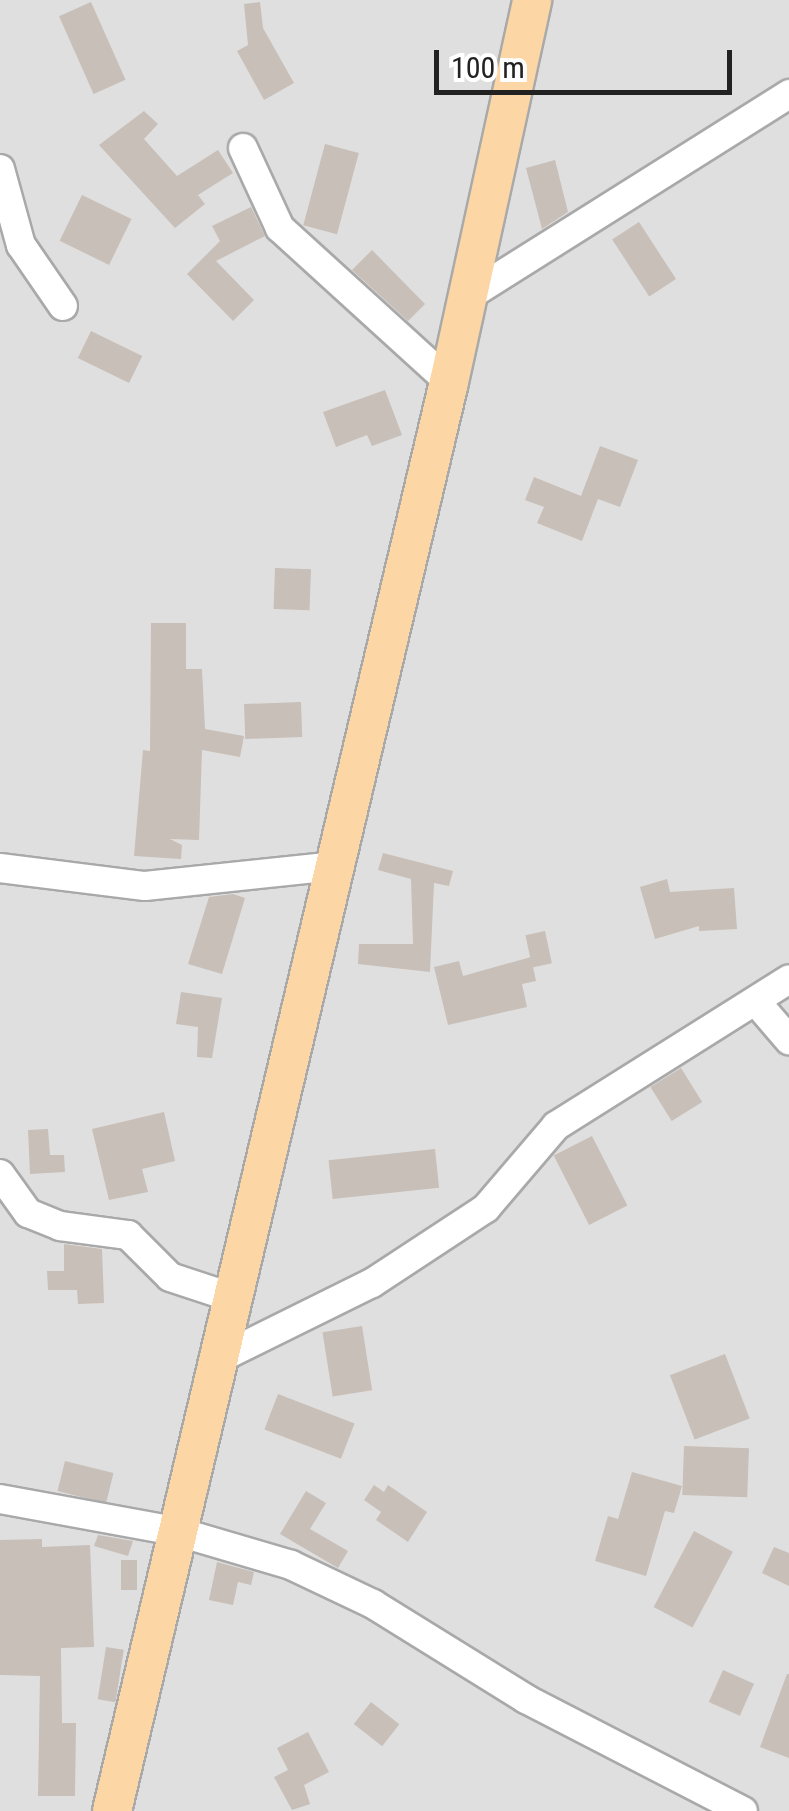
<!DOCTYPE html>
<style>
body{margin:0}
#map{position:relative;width:789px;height:1811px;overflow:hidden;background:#f2efe9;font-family:"Roboto Condensed",sans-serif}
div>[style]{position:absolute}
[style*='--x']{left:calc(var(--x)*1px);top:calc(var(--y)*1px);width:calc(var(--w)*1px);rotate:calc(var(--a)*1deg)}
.residential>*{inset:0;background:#e0dfdf;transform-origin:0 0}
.building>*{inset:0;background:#c7bfb8;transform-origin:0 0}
.roads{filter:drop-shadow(2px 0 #a9a9a9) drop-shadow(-2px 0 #a9a9a9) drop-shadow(0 2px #a9a9a9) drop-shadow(0 -2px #a9a9a9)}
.minor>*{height:28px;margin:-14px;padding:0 14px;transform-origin:14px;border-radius:14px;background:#fff}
.major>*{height:38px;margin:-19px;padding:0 19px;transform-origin:19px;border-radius:19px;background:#fcd6a4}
span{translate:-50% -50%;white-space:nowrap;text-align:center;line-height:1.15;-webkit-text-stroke:9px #fff;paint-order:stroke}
.scale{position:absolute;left:434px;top:50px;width:298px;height:45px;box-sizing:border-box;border:5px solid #222;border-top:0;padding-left:12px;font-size:30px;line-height:35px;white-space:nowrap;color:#222;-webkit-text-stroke:8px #fff;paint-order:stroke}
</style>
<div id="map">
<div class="residential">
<div style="left:0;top:0;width:789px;height:1811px"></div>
</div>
<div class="building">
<div style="left:91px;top:2px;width:85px;height:35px;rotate:66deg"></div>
<div style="clip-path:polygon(260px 2px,263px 28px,294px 83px,264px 100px,237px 51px,248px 45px,244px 4px)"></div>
<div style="clip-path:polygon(144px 111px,158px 124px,144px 139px,177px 176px,218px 150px,233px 173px,198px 195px,205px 204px,175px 228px,99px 145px)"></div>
<div style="left:325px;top:144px;width:35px;height:84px;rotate:15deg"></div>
<div style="clip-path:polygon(555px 160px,568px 212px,542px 229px,526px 168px)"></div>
<div style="left:82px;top:195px;width:55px;height:51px;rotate:26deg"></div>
<div style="clip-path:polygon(251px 207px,265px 236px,216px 261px,254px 300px,233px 321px,187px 274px,220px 241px,212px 226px)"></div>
<div style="left:639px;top:222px;width:68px;height:32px;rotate:57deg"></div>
<div style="clip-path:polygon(372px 250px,425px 304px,408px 321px,352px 270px)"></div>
<div style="left:91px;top:331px;width:57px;height:30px;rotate:26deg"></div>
<div style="clip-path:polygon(385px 390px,402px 435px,372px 446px,367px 435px,336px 447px,323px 412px)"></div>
<div style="clip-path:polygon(600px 446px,638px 460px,620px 507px,598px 499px,582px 541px,537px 523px,544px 507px,525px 500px,534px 477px,581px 496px)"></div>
<div style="left:275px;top:568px;width:36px;height:41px;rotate:2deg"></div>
<div style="clip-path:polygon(151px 623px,186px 623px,186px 669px,202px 669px,205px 729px,244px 736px,240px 757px,202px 750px,199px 840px,170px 839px,182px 845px,181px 859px,134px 856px,143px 750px,150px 751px)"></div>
<div style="left:301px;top:702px;width:35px;height:57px;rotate:88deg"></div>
<div style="clip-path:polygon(383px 853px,453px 871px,449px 886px,434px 883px,430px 972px,358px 964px,359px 944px,413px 944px,411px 879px,378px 870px)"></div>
<div style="clip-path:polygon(667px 879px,670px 892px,734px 888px,737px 929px,699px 931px,699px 926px,655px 939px,640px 887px)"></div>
<div style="clip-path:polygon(233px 894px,245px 898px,222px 974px,188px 964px,209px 897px)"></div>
<div style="left:545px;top:931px;width:33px;height:20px;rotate:78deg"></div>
<div style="clip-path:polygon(531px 957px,536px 981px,522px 984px,527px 1007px,448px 1025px,434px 967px,459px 961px,463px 976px)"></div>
<div style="clip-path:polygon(181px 992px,222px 998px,212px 1058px,197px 1057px,198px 1027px,176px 1024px)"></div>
<div style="left:681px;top:1068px;width:40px;height:36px;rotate:58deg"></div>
<div style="clip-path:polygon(164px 1112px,175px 1161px,142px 1169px,148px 1192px,109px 1200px,92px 1129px)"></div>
<div style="clip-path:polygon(48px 1129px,50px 1155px,64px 1155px,65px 1172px,30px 1174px,28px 1130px)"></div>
<div style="left:592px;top:1136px;width:78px;height:43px;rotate:63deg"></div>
<div style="left:435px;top:1149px;width:39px;height:107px;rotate:84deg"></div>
<div style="clip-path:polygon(64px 1244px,102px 1249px,104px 1303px,78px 1304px,77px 1290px,48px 1290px,47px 1271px,64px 1271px)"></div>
<div style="left:362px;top:1326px;width:65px;height:40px;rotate:81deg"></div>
<div style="left:725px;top:1354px;width:69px;height:59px;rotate:69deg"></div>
<div style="left:278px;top:1394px;width:82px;height:38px;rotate:21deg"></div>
<div style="left:684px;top:1446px;width:65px;height:49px;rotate:2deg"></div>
<div style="left:65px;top:1461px;width:50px;height:31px;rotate:14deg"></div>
<div style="clip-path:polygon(632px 1472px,682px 1486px,674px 1513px,665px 1511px,646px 1576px,595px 1561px,608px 1516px,618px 1519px)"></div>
<div style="clip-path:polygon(374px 1485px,384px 1492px,388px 1485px,427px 1512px,408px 1542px,376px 1520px,381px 1512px,364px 1500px)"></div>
<div style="clip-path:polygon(306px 1491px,326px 1503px,310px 1529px,348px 1551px,338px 1568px,280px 1534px)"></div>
<div style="left:694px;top:1531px;width:44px;height:86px;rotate:28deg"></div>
<div style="clip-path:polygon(98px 1535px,133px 1541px,128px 1556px,94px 1546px)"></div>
<div style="clip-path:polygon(42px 1539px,42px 1547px,90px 1545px,94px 1647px,61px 1648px,62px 1723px,76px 1723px,75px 1796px,38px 1796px,40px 1676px,0 1675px,0 1540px)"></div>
<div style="clip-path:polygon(774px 1547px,789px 1553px,789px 1586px,762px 1573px)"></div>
<div style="left:121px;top:1560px;width:16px;height:30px"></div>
<div style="clip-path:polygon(217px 1562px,254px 1572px,251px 1585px,238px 1582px,233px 1605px,209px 1600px)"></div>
<div style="left:106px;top:1647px;width:18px;height:53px;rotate:9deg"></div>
<div style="left:723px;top:1670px;width:34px;height:35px;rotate:24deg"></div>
<div style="clip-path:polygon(787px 1674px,789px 1674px,789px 1758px,760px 1747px)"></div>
<div style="left:371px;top:1702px;width:36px;height:28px;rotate:38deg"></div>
<div style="clip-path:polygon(308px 1732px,329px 1772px,304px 1785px,310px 1804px,292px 1810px,274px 1777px,288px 1770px,277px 1748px)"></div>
</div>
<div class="roads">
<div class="minor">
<div style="--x:243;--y:148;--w:88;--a:65.2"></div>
<div style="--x:280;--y:228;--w:229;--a:42.3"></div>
<div style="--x:0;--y:169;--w:79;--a:74.6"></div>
<div style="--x:21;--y:245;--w:74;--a:55.5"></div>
<div style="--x:467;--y:297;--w:381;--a:-32.2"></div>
<div style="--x:0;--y:868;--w:146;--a:7.1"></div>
<div style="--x:145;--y:886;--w:190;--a:-6"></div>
<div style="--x:758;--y:1004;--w:48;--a:49.3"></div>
<div style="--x:0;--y:1174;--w:48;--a:54.3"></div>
<div style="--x:28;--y:1213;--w:35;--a:22"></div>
<div style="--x:60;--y:1226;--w:69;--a:7.5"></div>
<div style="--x:128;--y:1235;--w:59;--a:45"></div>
<div style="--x:170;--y:1277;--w:67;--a:18.2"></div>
<div style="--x:220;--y:1358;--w:169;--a:-26.3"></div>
<div style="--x:372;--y:1283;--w:136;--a:-33.3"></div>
<div style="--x:486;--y:1208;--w:108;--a:-49.5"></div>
<div style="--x:556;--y:1126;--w:275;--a:-32.2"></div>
<div style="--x:0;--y:1499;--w:182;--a:10.4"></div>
<div style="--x:179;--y:1532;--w:117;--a:16.4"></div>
<div style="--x:291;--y:1565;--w:91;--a:25.4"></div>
<div style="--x:373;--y:1604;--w:180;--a:31.8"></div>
<div style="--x:526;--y:1699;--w:244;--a:27.3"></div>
</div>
<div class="major">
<div style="--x:112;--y:1811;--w:1468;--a:-76.73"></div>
<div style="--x:449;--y:382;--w:391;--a:-77.7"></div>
</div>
</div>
<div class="scale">100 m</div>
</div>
